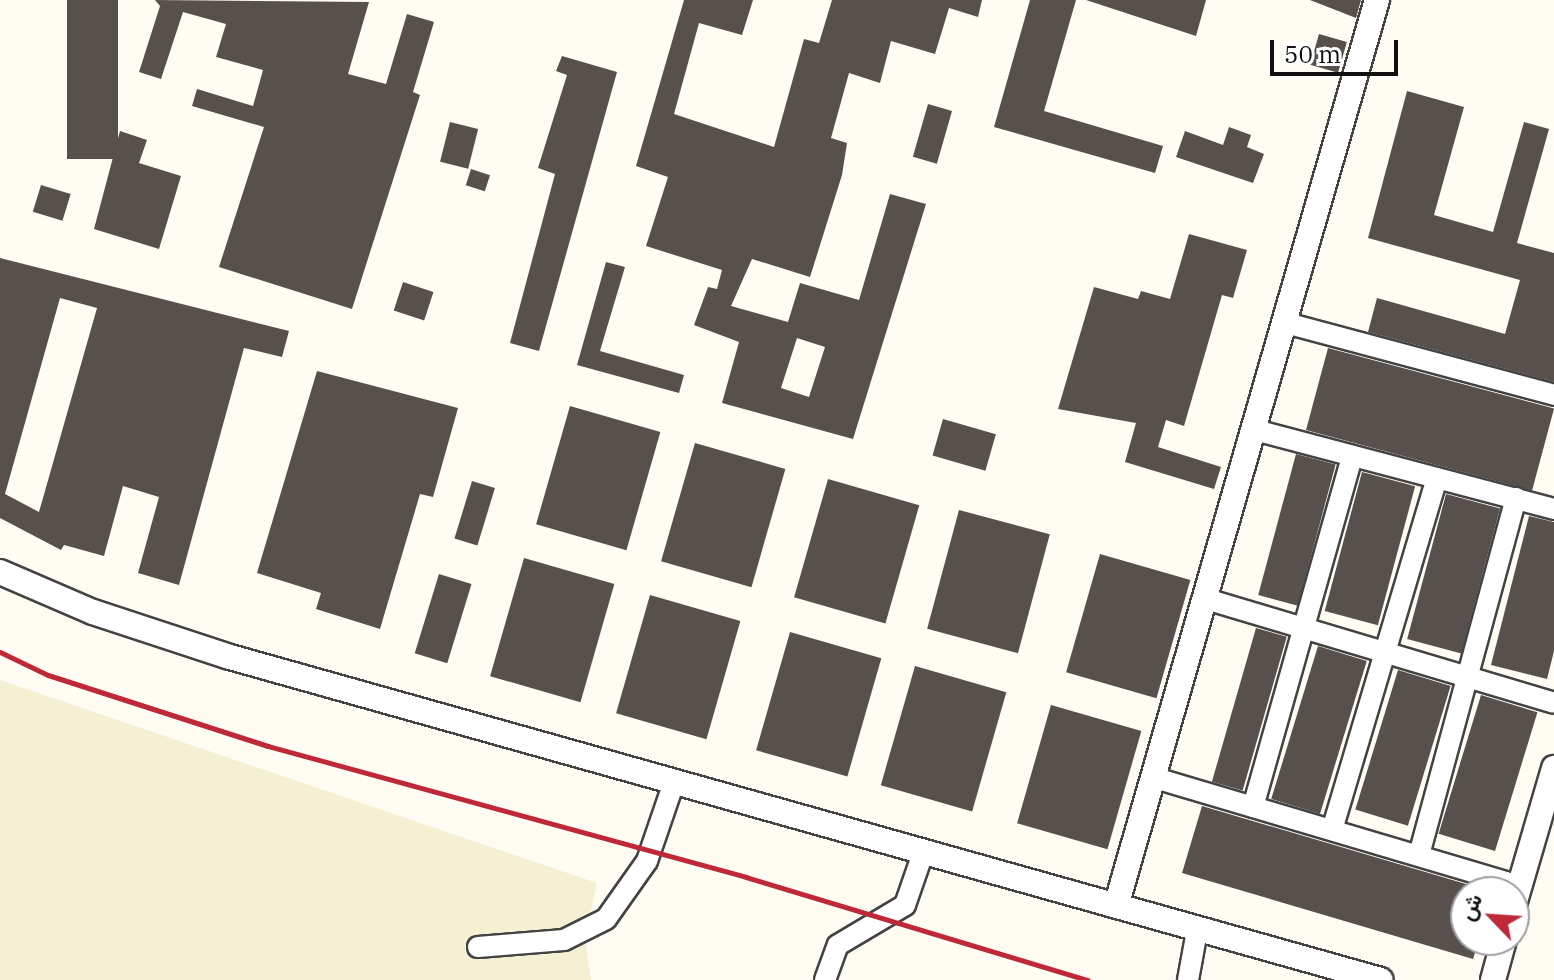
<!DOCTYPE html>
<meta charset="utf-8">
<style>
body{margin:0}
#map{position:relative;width:1554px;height:980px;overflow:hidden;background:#fffcf3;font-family:"IBM Plex Serif",Vazirmatn,serif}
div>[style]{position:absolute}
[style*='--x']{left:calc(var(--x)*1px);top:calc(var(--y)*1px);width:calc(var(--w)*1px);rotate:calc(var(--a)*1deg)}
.farmland>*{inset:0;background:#f5f0d3}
.building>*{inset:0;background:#58504c;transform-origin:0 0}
.roads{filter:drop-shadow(2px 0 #434343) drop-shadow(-2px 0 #434343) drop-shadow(0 2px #434343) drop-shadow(0 -2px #434343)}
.minor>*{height:20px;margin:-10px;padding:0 10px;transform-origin:10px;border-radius:10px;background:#fff}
.tertiary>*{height:24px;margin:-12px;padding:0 12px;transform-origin:12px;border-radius:12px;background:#fff}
.rail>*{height:5px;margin:-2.5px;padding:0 2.5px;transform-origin:2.5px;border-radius:2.5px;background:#bf2837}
span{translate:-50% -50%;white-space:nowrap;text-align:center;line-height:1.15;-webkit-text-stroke:8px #fff;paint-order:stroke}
.north{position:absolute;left:1450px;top:876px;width:80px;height:80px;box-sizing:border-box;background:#fff;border:2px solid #9f9f9f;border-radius:50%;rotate:295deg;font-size:22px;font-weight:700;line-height:32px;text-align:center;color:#101010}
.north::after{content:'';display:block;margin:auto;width:28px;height:36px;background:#bf2837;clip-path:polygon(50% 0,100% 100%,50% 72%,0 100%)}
.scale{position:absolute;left:1270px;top:40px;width:128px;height:36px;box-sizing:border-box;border:4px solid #101010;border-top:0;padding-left:10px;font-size:24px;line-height:28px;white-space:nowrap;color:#101010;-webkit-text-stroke:6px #fff;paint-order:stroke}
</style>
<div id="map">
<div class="farmland">
<div style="clip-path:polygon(0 680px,597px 883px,585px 938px,591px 980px,0 980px)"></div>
</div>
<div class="building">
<div style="left:67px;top:0;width:51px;height:159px"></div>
<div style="clip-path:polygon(155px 0,369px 2px,348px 74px,386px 84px,407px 14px,434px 22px,413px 92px,420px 95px,352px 309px,219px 267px,264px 127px,192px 106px,197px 89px,253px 106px,263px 70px,216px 57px,226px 24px,183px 12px,161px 79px,139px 72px,160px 6px)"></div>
<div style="clip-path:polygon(evenodd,684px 0,753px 0,742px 35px,699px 23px,674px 114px,774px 147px,804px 39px,819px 43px,832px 0,982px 0,978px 17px,949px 8px,935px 54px,891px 41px,880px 83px,849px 73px,831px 138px,847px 143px,842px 175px,810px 277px,752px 259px,731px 306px,788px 322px,800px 283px,859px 300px,890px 194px,926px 204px,853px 439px,722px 403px,739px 342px,694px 325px,708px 287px,717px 289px,722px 270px,646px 246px,668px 177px,636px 166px,684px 0,797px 338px,825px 347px,809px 397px,781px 388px,797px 338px)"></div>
<div style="clip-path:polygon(1030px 0,1076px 0,1044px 111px,1163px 146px,1155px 173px,994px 127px)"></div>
<div style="clip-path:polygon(1086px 0,1206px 0,1196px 36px)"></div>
<div style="clip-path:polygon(1310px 0,1361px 0,1356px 18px)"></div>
<div style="left:1319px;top:34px;width:29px;height:32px;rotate:16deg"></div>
<div style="clip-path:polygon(562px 56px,617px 72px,539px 351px,510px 343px,555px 174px,538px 168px,567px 75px,556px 71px)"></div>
<div style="clip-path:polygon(1407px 91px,1464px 107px,1434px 215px,1493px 232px,1524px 122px,1549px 129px,1517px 243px,1554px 253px,1554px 382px,1368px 332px,1377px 298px,1505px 334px,1520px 280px,1368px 238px)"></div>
<div style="left:928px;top:104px;width:25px;height:55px;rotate:16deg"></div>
<div style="left:450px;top:122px;width:29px;height:41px;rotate:14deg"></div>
<div style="clip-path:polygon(1229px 127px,1251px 135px,1247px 147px,1264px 154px,1253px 183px,1176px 157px,1185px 131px,1223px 145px)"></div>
<div style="clip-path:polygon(120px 131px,147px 140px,139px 163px,181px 176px,159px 249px,94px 229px)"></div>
<div style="left:471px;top:169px;width:20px;height:17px;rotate:18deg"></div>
<div style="left:41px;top:185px;width:31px;height:28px;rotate:17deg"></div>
<div style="clip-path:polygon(1189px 234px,1247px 250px,1233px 298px,1222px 295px,1184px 426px,1166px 420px,1158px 447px,1221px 467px,1214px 489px,1125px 462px,1136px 423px,1058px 409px,1094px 287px,1138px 299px,1141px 291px,1170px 299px)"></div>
<div style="clip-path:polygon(evenodd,0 258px,289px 331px,282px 357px,244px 348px,179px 585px,138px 573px,159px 497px,123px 486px,104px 556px,64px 545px,61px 550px,0 518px,0 258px,60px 298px,97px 308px,39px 512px,5px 494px,60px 298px)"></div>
<div style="clip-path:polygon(606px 262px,625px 267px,600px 351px,684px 375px,679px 393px,577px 365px)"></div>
<div style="left:403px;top:282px;width:32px;height:30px;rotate:18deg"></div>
<div style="left:1328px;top:348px;width:234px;height:85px;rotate:15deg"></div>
<div style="clip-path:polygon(317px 371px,458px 408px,433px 497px,420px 494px,380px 629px,316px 609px,321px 593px,257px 573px)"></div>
<div style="left:570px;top:406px;width:94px;height:123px;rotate:16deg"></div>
<div style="left:943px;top:419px;width:55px;height:38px;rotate:16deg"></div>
<div style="left:695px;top:443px;width:94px;height:123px;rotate:16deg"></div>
<div style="left:1296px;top:454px;width:41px;height:146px;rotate:15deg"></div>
<div style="left:1362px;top:472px;width:55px;height:144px;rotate:15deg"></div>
<div style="left:828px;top:479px;width:95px;height:123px;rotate:16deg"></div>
<div style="left:472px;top:481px;width:24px;height:60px;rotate:17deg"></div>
<div style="left:1446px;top:494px;width:56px;height:150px;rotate:15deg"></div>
<div style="left:959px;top:510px;width:94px;height:123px;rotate:15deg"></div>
<div style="clip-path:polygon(1529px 516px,1554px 522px,1554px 651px,1547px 679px,1491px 665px)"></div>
<div style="left:1100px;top:554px;width:94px;height:123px;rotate:16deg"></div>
<div style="left:524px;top:558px;width:94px;height:123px;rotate:16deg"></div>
<div style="left:439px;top:574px;width:34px;height:83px;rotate:17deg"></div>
<div style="left:650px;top:595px;width:94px;height:123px;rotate:16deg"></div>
<div style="left:1256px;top:628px;width:32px;height:160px;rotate:16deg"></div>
<div style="left:790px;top:632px;width:95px;height:123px;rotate:16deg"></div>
<div style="left:1318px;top:646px;width:51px;height:160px;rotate:17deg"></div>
<div style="left:915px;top:666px;width:95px;height:124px;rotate:16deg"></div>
<div style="left:1398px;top:670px;width:55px;height:146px;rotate:17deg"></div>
<div style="left:1481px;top:695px;width:59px;height:145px;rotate:17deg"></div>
<div style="left:1051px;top:705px;width:94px;height:123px;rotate:16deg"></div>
<div style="clip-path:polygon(1202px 806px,1493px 892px,1466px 892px,1466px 940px,1479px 940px,1473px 959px,1182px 873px)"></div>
</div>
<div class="roads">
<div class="minor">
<div style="--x:1286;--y:323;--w:278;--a:15"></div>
<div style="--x:1255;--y:430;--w:309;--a:14.8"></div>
<div style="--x:1206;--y:599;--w:363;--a:16.6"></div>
<div style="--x:1155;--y:778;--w:380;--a:16.5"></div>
<div style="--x:1253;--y:807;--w:365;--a:-74.2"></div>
<div style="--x:1332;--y:830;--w:367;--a:-73.4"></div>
<div style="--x:1419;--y:855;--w:370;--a:-74.8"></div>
<div style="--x:478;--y:947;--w:86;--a:-4.7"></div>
<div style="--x:564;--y:940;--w:47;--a:-26.6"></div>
<div style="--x:606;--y:919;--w:71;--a:-54.7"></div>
<div style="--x:647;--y:861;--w:83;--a:-71.1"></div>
<div style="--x:825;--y:980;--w:37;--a:-70"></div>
<div style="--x:838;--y:945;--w:78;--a:-30.8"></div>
<div style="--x:905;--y:905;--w:58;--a:-70.9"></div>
<div style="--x:1188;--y:980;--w:50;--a:-79.6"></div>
</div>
<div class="tertiary">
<div style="--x:0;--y:572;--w:101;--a:23.3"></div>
<div style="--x:93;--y:612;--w:144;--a:18.2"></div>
<div style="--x:230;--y:657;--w:1195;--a:15.68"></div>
<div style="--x:1514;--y:905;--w:143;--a:-73.7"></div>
<div style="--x:1116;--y:906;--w:943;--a:-73.93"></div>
<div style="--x:1493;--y:980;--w:41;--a:-74.6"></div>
</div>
</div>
<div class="rail">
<div style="--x:0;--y:652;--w:53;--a:25.6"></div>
<div style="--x:48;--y:675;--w:231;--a:17.9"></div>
<div style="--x:268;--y:746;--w:496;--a:15.3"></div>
<div style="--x:746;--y:877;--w:357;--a:16.8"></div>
</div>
<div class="north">ش</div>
<div class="scale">50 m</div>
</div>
